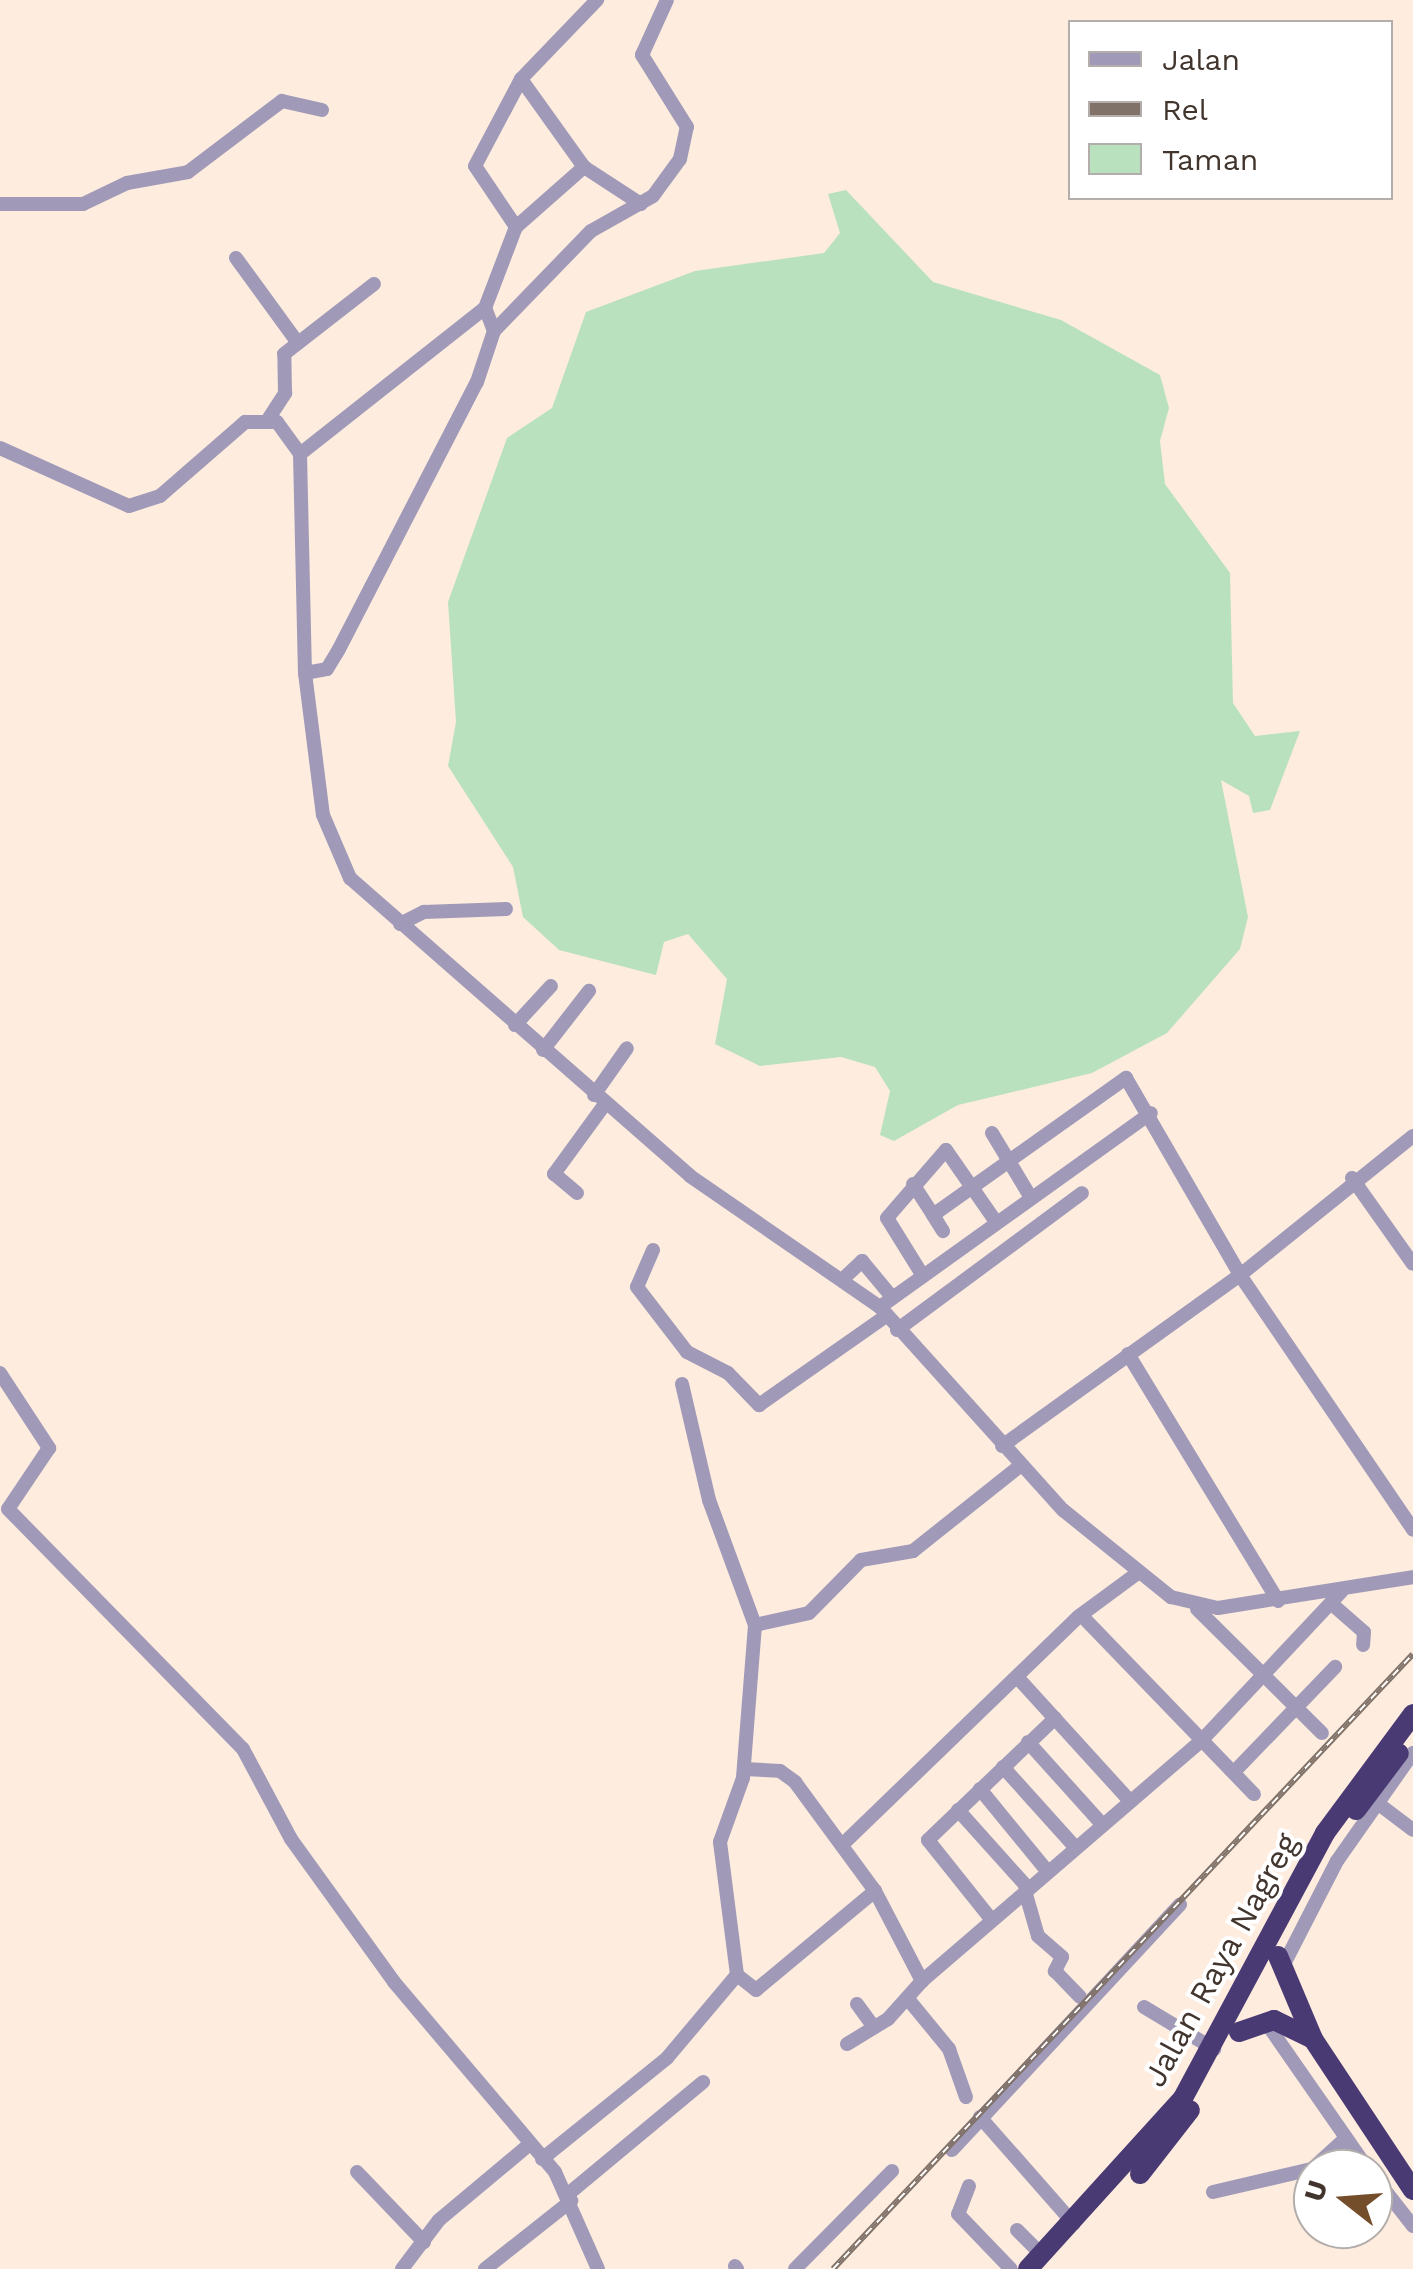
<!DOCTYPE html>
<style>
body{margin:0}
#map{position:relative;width:1413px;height:2269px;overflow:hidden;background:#feecdf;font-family:"Work Sans",sans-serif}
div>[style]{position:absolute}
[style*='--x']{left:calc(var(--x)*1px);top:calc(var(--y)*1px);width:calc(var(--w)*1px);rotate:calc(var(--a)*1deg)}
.green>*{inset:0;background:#bae1be}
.minor>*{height:14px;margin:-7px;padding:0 7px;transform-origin:7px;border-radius:7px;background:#a09ab8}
.highway>*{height:20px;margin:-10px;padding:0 10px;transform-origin:10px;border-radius:10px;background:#4a3a74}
.rail>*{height:6px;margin-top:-3px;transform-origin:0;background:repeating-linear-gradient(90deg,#fff 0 8px,#807268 0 16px);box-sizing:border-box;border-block:2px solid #807268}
span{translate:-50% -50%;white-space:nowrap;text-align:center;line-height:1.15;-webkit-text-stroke:8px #fff;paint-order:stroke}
.street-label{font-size:32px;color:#41352d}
.legend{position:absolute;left:1068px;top:20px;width:325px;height:180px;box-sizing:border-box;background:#fff;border:2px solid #b3aeab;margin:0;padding:12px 18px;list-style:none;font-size:30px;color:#41352d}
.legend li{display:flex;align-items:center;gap:20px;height:50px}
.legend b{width:50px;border:2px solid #b3aeab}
.north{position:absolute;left:1293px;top:2149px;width:100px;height:100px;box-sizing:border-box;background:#fff;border:2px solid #b3aeab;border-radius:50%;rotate:287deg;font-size:28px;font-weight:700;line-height:40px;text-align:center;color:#41352d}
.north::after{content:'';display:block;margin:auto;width:35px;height:45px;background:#744e2a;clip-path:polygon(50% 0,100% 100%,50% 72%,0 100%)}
</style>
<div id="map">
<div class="green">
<div style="clip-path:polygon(846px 190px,933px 282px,1061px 320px,1160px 375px,1169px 408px,1160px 441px,1165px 484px,1230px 573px,1233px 703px,1255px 736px,1300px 731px,1270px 810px,1253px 813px,1249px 796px,1221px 780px,1248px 917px,1240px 949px,1167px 1033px,1092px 1073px,958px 1105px,894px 1141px,880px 1135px,890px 1091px,875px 1067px,841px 1057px,760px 1066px,715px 1044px,727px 979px,688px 934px,664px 942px,656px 975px,559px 950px,523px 917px,513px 867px,448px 766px,456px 722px,448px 602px,507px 438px,552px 408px,586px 312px,695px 271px,824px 253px,840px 233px,828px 194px)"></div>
</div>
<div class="minor">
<div style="--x:521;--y:79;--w:108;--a:54.4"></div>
<div style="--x:584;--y:167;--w:68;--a:33"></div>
<div style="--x:0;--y:204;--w:83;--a:0"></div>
<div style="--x:83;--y:204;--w:49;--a:-25.5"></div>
<div style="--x:127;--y:183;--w:62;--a:-10.2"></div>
<div style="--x:188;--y:172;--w:118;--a:-37.1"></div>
<div style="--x:282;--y:101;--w:41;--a:12.7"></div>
<div style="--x:516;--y:227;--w:91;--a:-41.4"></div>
<div style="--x:236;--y:258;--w:105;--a:53.9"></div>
<div style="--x:494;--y:331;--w:25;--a:-111"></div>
<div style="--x:485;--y:308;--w:87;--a:-69.1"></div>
<div style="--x:516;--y:227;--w:73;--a:-123.9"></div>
<div style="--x:475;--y:166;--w:98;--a:-62.1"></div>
<div style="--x:521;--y:79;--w:110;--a:-46.1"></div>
<div style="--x:269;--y:418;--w:30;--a:-57"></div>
<div style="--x:285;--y:393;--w:39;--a:-91"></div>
<div style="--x:284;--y:354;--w:114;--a:-37.9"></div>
<div style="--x:0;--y:448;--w:141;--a:24.2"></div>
<div style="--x:129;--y:506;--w:33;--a:-18"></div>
<div style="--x:160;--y:496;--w:113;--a:-41"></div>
<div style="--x:245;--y:422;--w:32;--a:0"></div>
<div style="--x:277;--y:422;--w:39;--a:54"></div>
<div style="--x:300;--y:454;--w:219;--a:88.7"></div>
<div style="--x:305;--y:673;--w:143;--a:82.8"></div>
<div style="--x:323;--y:815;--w:69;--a:66.8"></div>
<div style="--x:350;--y:878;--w:452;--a:41.2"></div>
<div style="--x:690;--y:1176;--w:231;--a:34.6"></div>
<div style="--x:880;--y:1307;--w:273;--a:48"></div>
<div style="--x:1063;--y:1510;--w:139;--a:38.9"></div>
<div style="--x:1171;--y:1597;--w:48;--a:13.2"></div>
<div style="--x:1218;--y:1608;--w:197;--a:-9"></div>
<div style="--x:300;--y:454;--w:236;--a:-38.3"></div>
<div style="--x:305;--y:673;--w:22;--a:-10"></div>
<div style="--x:327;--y:669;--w:23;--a:-59"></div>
<div style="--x:339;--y:649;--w:301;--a:-62.7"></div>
<div style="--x:477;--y:382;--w:54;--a:-71.6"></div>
<div style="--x:494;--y:331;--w:139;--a:-45.9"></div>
<div style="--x:591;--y:231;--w:71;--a:-29.4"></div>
<div style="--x:653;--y:196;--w:46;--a:-53.9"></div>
<div style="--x:680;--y:159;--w:33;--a:-78"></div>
<div style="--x:687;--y:127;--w:85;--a:-122"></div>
<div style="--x:642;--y:55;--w:60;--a:-65.6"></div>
<div style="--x:400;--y:924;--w:27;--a:-27"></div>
<div style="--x:424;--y:912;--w:82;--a:-2.1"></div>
<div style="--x:515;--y:1025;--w:53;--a:-47.3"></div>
<div style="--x:543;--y:1050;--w:75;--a:-52.1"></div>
<div style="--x:594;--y:1095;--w:57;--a:-54.9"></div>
<div style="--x:992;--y:1133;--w:76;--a:59"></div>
<div style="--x:1413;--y:1136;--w:222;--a:141.2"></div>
<div style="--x:1240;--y:1275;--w:308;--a:55.8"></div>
<div style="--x:1352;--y:1178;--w:105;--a:54.7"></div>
<div style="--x:913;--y:1184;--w:37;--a:57"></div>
<div style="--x:933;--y:1215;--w:237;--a:-35.4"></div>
<div style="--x:1126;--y:1078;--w:228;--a:59.9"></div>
<div style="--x:1240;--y:1275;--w:293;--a:144.3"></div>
<div style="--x:577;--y:1193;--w:30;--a:-140"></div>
<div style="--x:554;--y:1174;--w:87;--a:-53.9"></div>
<div style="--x:933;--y:1215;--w:19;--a:58"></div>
<div style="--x:653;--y:1250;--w:40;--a:113.4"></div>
<div style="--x:637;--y:1287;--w:82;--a:52.4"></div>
<div style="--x:687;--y:1352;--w:46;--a:27.1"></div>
<div style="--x:728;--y:1373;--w:45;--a:45.9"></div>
<div style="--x:759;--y:1405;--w:155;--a:-35"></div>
<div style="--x:923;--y:1276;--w:68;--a:-121.8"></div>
<div style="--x:887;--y:1218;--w:90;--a:-49.1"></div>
<div style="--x:946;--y:1150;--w:88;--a:55.2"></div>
<div style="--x:844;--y:1278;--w:25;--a:-43"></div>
<div style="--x:862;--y:1261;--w:47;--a:50.2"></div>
<div style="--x:880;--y:1307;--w:333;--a:-35.6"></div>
<div style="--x:897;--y:1330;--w:230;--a:-36.5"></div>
<div style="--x:1128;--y:1354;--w:289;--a:58.7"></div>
<div style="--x:0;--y:1373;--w:90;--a:56.8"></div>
<div style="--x:49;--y:1448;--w:73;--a:123.9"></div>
<div style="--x:8;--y:1509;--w:336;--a:45.6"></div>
<div style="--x:243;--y:1749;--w:102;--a:61.9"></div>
<div style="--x:291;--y:1839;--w:176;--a:54.2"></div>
<div style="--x:394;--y:1982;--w:249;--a:49.7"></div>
<div style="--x:555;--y:2172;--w:106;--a:66.1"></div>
<div style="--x:682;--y:1384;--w:119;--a:76.9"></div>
<div style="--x:709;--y:1500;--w:133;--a:69.8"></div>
<div style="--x:755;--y:1625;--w:153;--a:94.5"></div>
<div style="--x:743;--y:1778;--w:68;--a:109.8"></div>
<div style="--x:720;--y:1842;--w:134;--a:82.7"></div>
<div style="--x:737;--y:1975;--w:24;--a:38"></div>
<div style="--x:756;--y:1990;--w:155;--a:-39.8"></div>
<div style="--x:1333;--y:1605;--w:41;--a:41.1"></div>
<div style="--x:1364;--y:1632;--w:13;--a:94"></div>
<div style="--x:1197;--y:1609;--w:176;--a:44.8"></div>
<div style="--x:1081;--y:1615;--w:249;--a:46"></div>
<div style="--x:755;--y:1625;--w:55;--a:-12.5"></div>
<div style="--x:809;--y:1613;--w:74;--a:-45.5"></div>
<div style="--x:861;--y:1560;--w:53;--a:-9.8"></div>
<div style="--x:913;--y:1551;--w:137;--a:-38.5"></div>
<div style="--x:1018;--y:1678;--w:164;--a:47.7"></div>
<div style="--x:1028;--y:1742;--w:109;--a:48"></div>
<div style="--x:1003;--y:1767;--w:108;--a:48"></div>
<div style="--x:744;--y:1769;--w:36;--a:3"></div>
<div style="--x:780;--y:1771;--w:19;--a:36"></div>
<div style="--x:795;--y:1782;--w:135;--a:53.7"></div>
<div style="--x:875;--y:1891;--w:102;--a:62.4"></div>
<div style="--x:922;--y:1981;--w:51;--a:131.8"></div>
<div style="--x:888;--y:2019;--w:48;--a:148.6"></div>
<div style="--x:1234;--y:1772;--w:146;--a:-46.1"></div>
<div style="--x:980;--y:1789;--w:106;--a:50.7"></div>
<div style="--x:1376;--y:1802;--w:46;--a:37.1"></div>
<div style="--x:958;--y:1810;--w:105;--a:48.1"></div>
<div style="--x:842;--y:1845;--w:328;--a:-44"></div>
<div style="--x:1078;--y:1617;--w:76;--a:-36.4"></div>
<div style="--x:1025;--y:1891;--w:47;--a:73.9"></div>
<div style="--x:1038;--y:1936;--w:32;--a:41"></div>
<div style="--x:1062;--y:1957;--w:16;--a:117"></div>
<div style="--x:1055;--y:1971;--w:36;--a:46"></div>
<div style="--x:991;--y:1919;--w:101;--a:-128.6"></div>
<div style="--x:928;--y:1840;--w:176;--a:-43.8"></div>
<div style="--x:1283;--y:1966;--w:118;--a:-62.8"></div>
<div style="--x:1337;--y:1861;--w:132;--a:-54.9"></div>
<div style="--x:922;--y:1981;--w:369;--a:-40.7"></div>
<div style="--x:1202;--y:1740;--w:204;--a:-46.8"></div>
<div style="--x:908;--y:1999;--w:65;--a:50.6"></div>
<div style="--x:949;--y:2049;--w:51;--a:70.5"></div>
<div style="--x:857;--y:2004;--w:29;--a:54"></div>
<div style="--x:1144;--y:2007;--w:82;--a:31"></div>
<div style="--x:1265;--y:2021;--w:180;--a:55.2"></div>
<div style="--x:980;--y:2117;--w:142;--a:48.7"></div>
<div style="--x:952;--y:2150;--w:335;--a:-47.1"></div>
<div style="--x:542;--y:2159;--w:161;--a:-38.9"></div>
<div style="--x:667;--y:2058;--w:109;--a:-49.9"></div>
<div style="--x:357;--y:2172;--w:97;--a:46.3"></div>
<div style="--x:1373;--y:2175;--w:65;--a:51.9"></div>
<div style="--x:969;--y:2186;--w:30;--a:111"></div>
<div style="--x:958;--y:2214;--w:76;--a:46.1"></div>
<div style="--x:1213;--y:2192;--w:102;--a:-13.1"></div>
<div style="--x:1312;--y:2169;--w:46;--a:-42.4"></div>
<div style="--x:567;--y:2195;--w:177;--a:-39.7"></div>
<div style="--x:1017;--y:2230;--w:35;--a:45"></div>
<div style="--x:735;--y:2266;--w:4;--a:56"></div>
<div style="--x:402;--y:2269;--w:61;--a:-52.9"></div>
<div style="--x:439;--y:2220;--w:119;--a:-39.9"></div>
<div style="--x:485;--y:2269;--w:110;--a:-38.3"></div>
<div style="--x:795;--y:2269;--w:138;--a:-45.3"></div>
</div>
<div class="highway">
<div style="--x:1356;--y:1810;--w:71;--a:-53"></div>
<div style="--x:1278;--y:1956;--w:90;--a:67.1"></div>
<div style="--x:1239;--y:2032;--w:37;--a:-19"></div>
<div style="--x:1274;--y:2020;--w:43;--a:26"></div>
<div style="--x:1313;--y:2039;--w:181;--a:56.5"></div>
<div style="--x:1140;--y:2174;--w:81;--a:-52"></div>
<div style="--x:1028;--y:2269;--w:231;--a:-47.8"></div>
<div style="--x:1183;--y:2098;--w:301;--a:-61.8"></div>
<div style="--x:1325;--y:1833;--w:148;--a:-53.5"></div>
</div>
<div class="rail">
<div style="--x:833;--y:2269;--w:845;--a:-46.68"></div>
</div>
<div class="street-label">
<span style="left:1221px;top:1960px;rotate:-61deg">Jalan Raya Nagreg</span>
</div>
<ul class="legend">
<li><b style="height:12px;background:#a09ab8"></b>Jalan</li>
<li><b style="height:12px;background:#807268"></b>Rel</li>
<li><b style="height:28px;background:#bae1be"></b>Taman</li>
</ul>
<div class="north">U</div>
</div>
